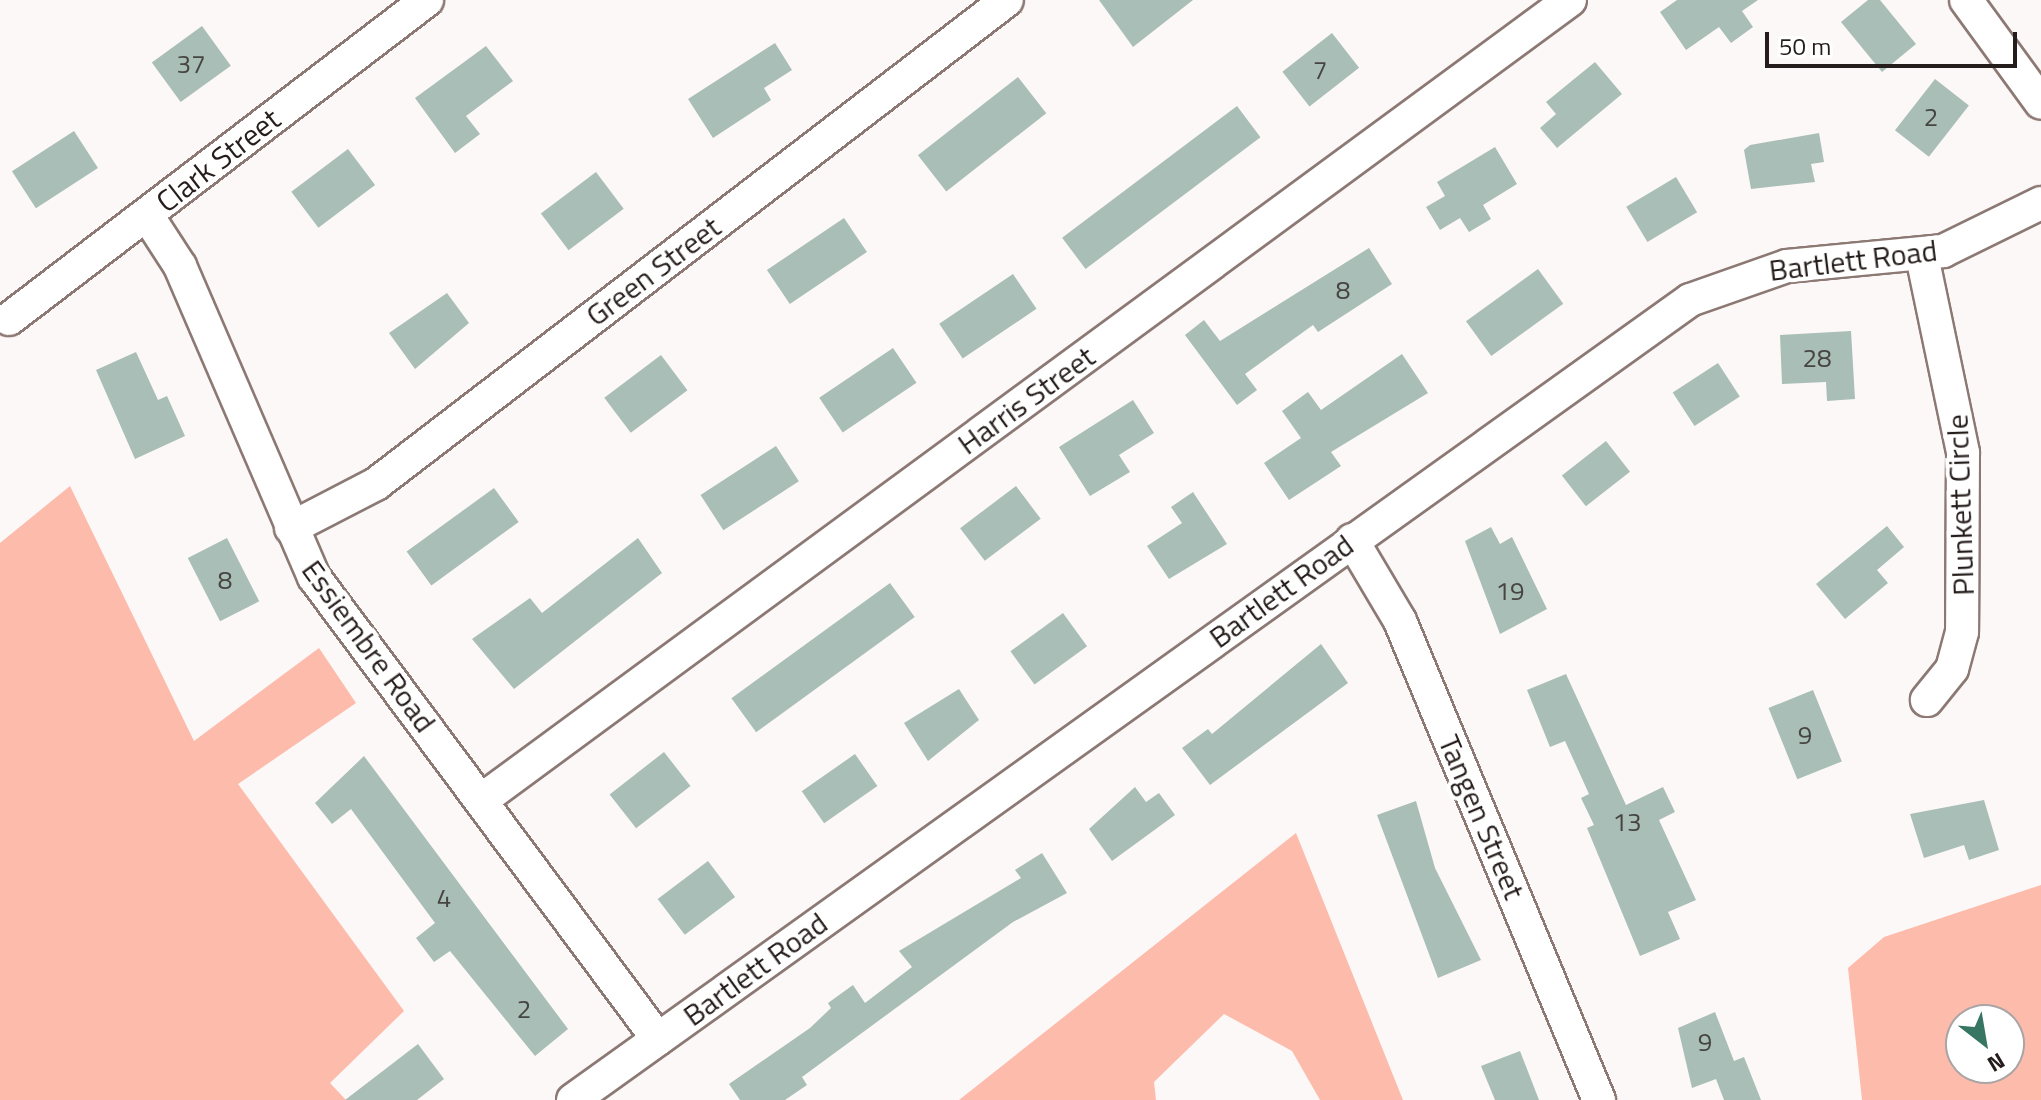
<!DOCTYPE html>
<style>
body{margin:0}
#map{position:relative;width:2041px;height:1100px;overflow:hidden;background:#fcf8f7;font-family:"Titillium Web",sans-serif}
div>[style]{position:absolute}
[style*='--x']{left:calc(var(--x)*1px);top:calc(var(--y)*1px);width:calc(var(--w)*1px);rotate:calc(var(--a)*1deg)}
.green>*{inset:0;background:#fdbbac}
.building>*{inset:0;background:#a9beb6;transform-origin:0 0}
.roads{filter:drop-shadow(2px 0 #8c7974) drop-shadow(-2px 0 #8c7974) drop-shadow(0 2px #8c7974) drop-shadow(0 -2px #8c7974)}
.minor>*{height:32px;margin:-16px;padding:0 16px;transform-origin:16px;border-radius:16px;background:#fff}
span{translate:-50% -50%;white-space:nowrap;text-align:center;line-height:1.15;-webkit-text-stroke:8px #fff;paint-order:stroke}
.number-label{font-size:26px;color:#464542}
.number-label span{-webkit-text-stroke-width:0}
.street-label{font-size:30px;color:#251d1b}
.north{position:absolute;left:1945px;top:1004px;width:80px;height:80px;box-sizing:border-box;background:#fff;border:2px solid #a8a5a4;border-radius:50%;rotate:149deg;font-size:22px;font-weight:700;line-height:32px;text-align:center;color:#251d1b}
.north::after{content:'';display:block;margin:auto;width:28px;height:36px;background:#377663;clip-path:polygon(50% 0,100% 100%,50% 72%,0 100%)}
.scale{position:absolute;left:1765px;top:32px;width:252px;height:36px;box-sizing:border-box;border:4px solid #251d1b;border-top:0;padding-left:10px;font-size:24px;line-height:28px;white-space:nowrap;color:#251d1b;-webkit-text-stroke:6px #fff;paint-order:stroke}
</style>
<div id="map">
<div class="green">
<div style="clip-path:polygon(70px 486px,194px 741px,319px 648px,356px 703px,238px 784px,404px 1011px,330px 1083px,346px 1100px,0 1100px,0 543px)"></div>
<div style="clip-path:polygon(1296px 833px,1403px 1100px,1320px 1100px,1292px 1051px,1224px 1014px,1154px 1082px,1156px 1100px,959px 1100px)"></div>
<div style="clip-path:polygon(evenodd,2041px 885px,2041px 1100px,1862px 1100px,1848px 968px,1884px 937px,2041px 885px,1961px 1020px,2009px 1020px,2009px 1068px,1961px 1068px,1961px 1020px)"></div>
</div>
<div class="building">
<div style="clip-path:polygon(1099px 0,1193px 0,1133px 47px)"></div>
<div style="clip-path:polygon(1677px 0,1758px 0,1742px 11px,1753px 27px,1731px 43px,1719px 27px,1686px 50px,1660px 12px)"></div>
<div style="clip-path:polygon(1868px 0,1880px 0,1916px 44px,1882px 72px,1841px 22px)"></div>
<div style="left:202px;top:26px;width:49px;height:62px;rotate:54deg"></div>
<div style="left:1332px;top:33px;width:44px;height:63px;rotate:52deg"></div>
<div style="clip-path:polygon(775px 43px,792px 70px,764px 88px,771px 100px,713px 138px,688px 99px)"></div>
<div style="clip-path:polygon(486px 46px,513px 81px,466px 116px,480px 134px,455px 153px,415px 98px)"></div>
<div style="clip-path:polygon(1595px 62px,1622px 94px,1557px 148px,1540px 128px,1556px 114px,1546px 102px)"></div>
<div style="left:1018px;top:77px;width:46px;height:127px;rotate:52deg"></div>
<div style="left:1935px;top:79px;width:43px;height:65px;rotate:38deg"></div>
<div style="left:1237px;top:106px;width:39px;height:219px;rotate:53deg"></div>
<div style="left:74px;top:131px;width:44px;height:74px;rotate:57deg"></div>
<div style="clip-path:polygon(1819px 133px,1824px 162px,1811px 164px,1815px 182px,1751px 189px,1744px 150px,1750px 145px)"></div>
<div style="clip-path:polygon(1495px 147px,1517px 184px,1483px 205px,1491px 219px,1469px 232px,1460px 218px,1440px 230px,1426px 207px,1445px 196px,1437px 182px)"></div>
<div style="left:348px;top:149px;width:45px;height:71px;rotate:53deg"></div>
<div style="left:596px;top:172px;width:46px;height:69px;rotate:53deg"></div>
<div style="left:1676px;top:177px;width:41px;height:58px;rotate:59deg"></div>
<div style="left:844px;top:218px;width:41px;height:93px;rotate:56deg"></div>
<div style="clip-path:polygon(1369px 248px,1392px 284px,1318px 332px,1313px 325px,1245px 374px,1257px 390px,1237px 405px,1185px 335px,1204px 320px,1220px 341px)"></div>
<div style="left:1538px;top:269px;width:43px;height:89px;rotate:54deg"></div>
<div style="left:1013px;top:274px;width:42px;height:89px;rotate:56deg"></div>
<div style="clip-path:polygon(447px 293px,469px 323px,415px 369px,389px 333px)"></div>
<div style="clip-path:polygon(1851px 331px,1855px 399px,1827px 401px,1826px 382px,1782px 384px,1780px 335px)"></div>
<div style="left:893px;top:348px;width:42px;height:89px;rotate:56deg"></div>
<div style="clip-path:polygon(136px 352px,158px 400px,167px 396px,185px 436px,135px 459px,96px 370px)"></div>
<div style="clip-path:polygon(1402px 354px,1428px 393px,1331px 452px,1341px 466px,1289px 500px,1264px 463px,1301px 438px,1282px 411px,1308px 392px,1321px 410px)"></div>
<div style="left:661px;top:355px;width:44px;height:71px;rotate:53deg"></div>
<div style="left:1718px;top:363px;width:40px;height:54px;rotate:57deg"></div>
<div style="clip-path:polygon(1133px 400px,1154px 433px,1119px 455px,1130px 472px,1090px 496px,1059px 447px)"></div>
<div style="left:1606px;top:441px;width:39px;height:56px;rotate:52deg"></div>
<div style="left:776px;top:446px;width:42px;height:90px;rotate:57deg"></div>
<div style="left:1016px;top:486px;width:41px;height:70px;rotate:53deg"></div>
<div style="left:494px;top:488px;width:42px;height:108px;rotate:54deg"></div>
<div style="clip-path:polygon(1193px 492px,1227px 544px,1169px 579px,1147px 546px,1182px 523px,1171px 507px)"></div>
<div style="clip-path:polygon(1887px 526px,1904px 547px,1877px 570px,1888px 583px,1845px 619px,1816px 584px)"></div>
<div style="clip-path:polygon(1491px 527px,1500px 544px,1512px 537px,1547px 609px,1500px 634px,1465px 541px)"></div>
<div style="left:227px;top:538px;width:71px;height:44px;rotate:63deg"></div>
<div style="clip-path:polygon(638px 538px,662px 573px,514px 689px,472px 639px,530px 598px,542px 613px)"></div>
<div style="left:890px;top:583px;width:42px;height:196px;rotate:54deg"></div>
<div style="left:1063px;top:613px;width:41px;height:65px;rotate:54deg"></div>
<div style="clip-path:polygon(1321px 644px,1348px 683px,1210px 785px,1182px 748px,1208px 729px,1212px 734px)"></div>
<div style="clip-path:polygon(1566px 674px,1626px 805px,1663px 787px,1675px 812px,1659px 820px,1696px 900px,1668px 912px,1680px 939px,1640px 956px,1587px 828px,1594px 825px,1581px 798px,1589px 794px,1565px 741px,1550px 747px,1527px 690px)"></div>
<div style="clip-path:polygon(959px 689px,979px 720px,928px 761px,904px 723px)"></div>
<div style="left:1813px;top:690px;width:77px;height:48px;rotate:68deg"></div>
<div style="left:664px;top:752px;width:43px;height:69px;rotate:52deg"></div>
<div style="left:855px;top:754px;width:39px;height:65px;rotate:55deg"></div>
<div style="clip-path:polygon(364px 756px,568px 1029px,535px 1056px,450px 951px,434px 962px,416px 938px,435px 923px,351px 809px,332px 824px,315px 803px)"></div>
<div style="clip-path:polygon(1135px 787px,1146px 802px,1159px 793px,1175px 815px,1112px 861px,1089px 829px)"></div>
<div style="clip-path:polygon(1984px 800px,1999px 850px,1969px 860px,1964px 845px,1924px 858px,1910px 814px)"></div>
<div style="clip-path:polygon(1416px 801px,1435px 868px,1481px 960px,1438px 978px,1377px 815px)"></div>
<div style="clip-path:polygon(1042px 853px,1067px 893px,1013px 922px,802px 1077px,807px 1085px,785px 1100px,740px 1100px,729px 1084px,810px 1028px,831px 1008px,828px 1003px,853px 985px,865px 1003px,912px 967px,899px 951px,1021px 878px,1015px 870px)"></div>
<div style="left:708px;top:861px;width:45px;height:63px;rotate:53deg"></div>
<div style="clip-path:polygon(1715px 1012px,1734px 1061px,1744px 1057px,1761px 1100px,1724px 1100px,1716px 1079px,1692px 1088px,1678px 1028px)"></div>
<div style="clip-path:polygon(418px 1044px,444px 1079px,417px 1100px,345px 1100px)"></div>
<div style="clip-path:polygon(1520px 1051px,1539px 1100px,1495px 1100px,1481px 1066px)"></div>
</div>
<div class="roads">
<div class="minor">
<div style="--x:1966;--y:0;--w:127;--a:53.9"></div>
<div style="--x:147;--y:215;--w:61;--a:57.1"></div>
<div style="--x:180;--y:266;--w:339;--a:66.7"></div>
<div style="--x:314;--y:577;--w:576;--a:53.33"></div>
<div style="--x:1922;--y:256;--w:201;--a:78.2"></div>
<div style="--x:1963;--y:453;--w:179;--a:90.3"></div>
<div style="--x:1962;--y:632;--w:38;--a:105"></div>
<div style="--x:1952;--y:669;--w:40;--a:129"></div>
<div style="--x:9;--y:319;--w:526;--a:-37.35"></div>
<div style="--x:291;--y:528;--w:96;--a:-27.4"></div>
<div style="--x:376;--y:484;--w:795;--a:-37.49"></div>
<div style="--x:1352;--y:540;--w:94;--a:59.3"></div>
<div style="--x:1400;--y:621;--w:519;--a:67.44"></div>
<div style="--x:483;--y:799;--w:1349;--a:-36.32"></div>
<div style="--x:573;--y:1100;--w:1374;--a:-35.61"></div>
<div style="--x:1690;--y:300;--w:103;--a:-19.3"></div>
<div style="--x:1787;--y:266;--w:157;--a:-5.5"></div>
<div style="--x:1943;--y:251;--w:109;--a:-26.1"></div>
</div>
</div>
<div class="number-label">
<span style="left:191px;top:64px">37</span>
<span style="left:1320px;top:70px">7</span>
<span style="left:1931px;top:117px">2</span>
<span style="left:1343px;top:290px">8</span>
<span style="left:1817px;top:358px">28</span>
<span style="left:225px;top:580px">8</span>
<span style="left:1510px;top:591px">19</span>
<span style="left:1805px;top:735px">9</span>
<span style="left:1627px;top:822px">13</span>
<span style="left:444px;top:898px">4</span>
<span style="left:524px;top:1009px">2</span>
<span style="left:1705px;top:1042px">9</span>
</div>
<div class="street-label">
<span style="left:218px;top:160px;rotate:-38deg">Clark Street</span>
<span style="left:1853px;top:260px;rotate:-7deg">Bartlett Road</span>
<span style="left:653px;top:271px;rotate:-37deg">Green Street</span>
<span style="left:1026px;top:400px;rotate:-36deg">Harris Street</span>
<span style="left:1960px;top:505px;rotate:-92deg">Plunkett Circle</span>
<span style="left:1281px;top:591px;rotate:-36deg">Bartlett Road</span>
<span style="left:369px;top:646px;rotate:54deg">Essiembre Road</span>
<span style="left:1482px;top:817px;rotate:67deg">Tangen Street</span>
<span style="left:755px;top:969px;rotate:-36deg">Bartlett Road</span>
</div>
<div class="north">N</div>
<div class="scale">50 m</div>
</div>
